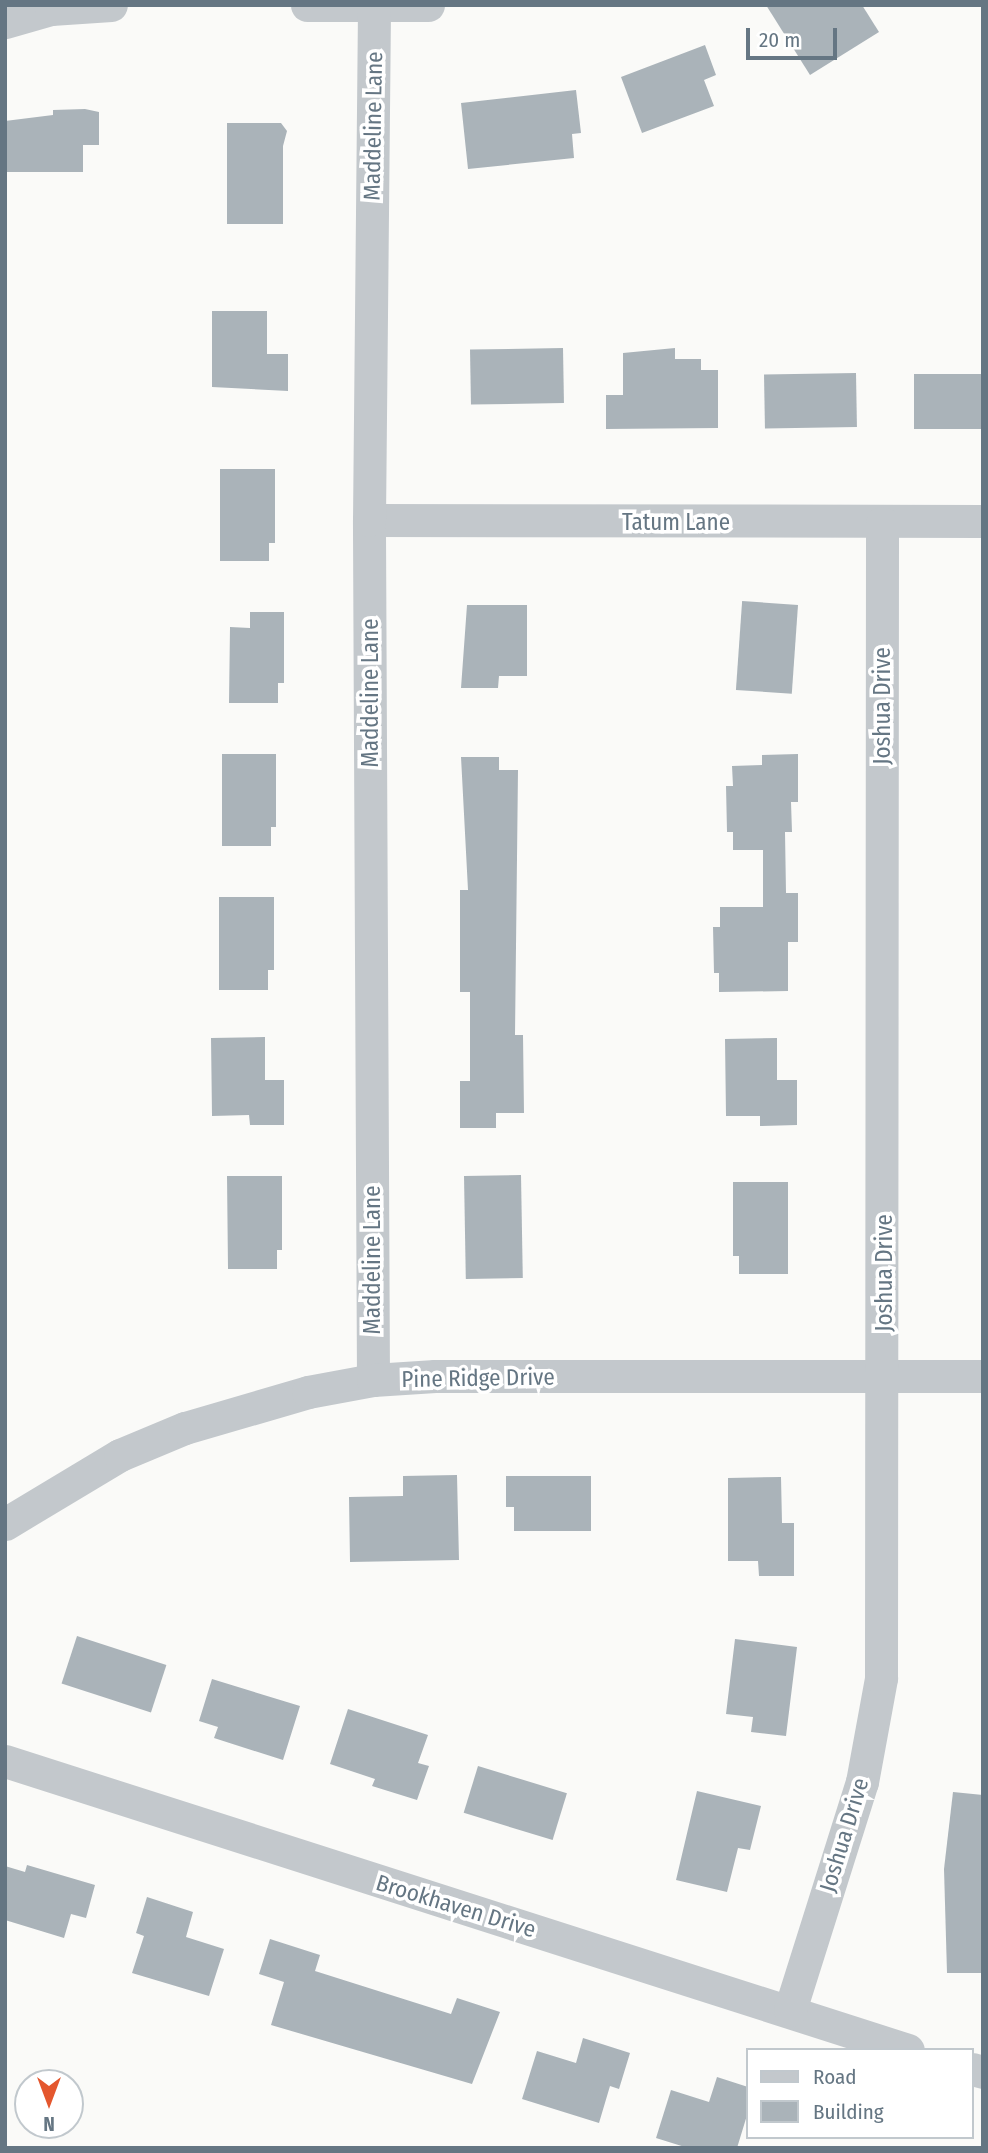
<!DOCTYPE html>
<style>
body{margin:0}
#map{position:relative;width:988px;height:2153px;overflow:hidden;background:#fafaf8;font-family:"Fira Sans Condensed",sans-serif}
div>[style]{position:absolute}
[style*='--x']{left:calc(var(--x)*1px);top:calc(var(--y)*1px);width:calc(var(--w)*1px);rotate:calc(var(--a)*1deg)}
.building>*{inset:0;background:#aab3b9;transform-origin:0 0}
.minor>*{height:33px;margin:-16.5px;padding:0 16.5px;transform-origin:16.5px;border-radius:16.5px;background:#c3c8cc}
span{translate:-50% -50%;white-space:nowrap;text-align:center;line-height:1.15;-webkit-text-stroke:7px #fff;paint-order:stroke}
.street-label{font-size:23px;color:#657683}
.frame{position:absolute;inset:0;border:7px solid #657683;pointer-events:none}
.legend{position:absolute;left:746px;top:2048px;width:228px;height:91px;box-sizing:border-box;background:#fff;border:2px solid #c1c8cd;margin:0;padding:9px 12px;list-style:none;font-size:21px;color:#657683}
.legend li{display:flex;align-items:center;gap:14px;height:35px}
.legend b{width:35px;border:2px solid #c1c8cd}
.north{position:absolute;left:14px;top:2069px;width:70px;height:70px;box-sizing:border-box;background:#fff;border:2px solid #c1c8cd;border-radius:50%;rotate:180deg;font-size:19px;font-weight:700;line-height:28px;text-align:center;color:#657683}
.north::after{content:'';display:block;margin:auto;width:24px;height:32px;background:#e4572e;clip-path:polygon(50% 0,100% 100%,50% 72%,0 100%)}
.scale{position:absolute;left:746px;top:28px;width:91px;height:32px;box-sizing:border-box;border:4px solid #657683;border-top:0;padding-left:9px;font-size:21px;line-height:24px;white-space:nowrap;color:#657683;-webkit-text-stroke:5px #fff;paint-order:stroke}
</style>
<div id="map">
<div class="building">
<div style="clip-path:polygon(766px 5px,862px 5px,879px 32px,810px 75px)"></div>
<div style="clip-path:polygon(705px 45px,716px 75px,704px 80px,714px 106px,642px 133px,621px 77px)"></div>
<div style="clip-path:polygon(576px 90px,581px 133px,572px 134px,574px 158px,468px 169px,461px 103px)"></div>
<div style="clip-path:polygon(85px 109px,99px 112px,99px 145px,83px 145px,83px 172px,5px 172px,5px 121px,53px 115px,53px 110px)"></div>
<div style="clip-path:polygon(227px 123px,281px 123px,287px 131px,283px 146px,283px 224px,227px 224px)"></div>
<div style="clip-path:polygon(212px 311px,267px 311px,267px 354px,288px 354px,288px 391px,212px 387px)"></div>
<div style="left:563px;top:348px;width:55px;height:93px;rotate:89deg"></div>
<div style="clip-path:polygon(675px 348px,675px 359px,701px 359px,701px 370px,718px 370px,718px 428px,606px 429px,606px 395px,623px 395px,623px 353px)"></div>
<div style="left:856px;top:373px;width:54px;height:92px;rotate:89deg"></div>
<div style="left:983px;top:374px;width:55px;height:69px;rotate:90deg"></div>
<div style="clip-path:polygon(220px 469px,275px 469px,275px 543px,269px 543px,269px 561px,220px 561px)"></div>
<div style="clip-path:polygon(467px 605px,527px 605px,527px 676px,499px 676px,498px 688px,461px 688px)"></div>
<div style="left:798px;top:605px;width:89px;height:56px;rotate:94deg"></div>
<div style="clip-path:polygon(250px 612px,284px 612px,284px 683px,278px 683px,278px 703px,229px 703px,230px 627px,250px 628px)"></div>
<div style="clip-path:polygon(222px 754px,276px 754px,276px 827px,271px 827px,271px 846px,222px 846px)"></div>
<div style="clip-path:polygon(798px 754px,798px 802px,791px 802px,792px 832px,785px 832px,786px 893px,798px 893px,798px 942px,788px 942px,788px 991px,719px 992px,719px 973px,714px 973px,713px 927px,720px 927px,720px 907px,763px 907px,763px 850px,733px 850px,733px 832px,727px 832px,726px 786px,733px 786px,732px 766px,762px 765px,762px 755px)"></div>
<div style="clip-path:polygon(461px 757px,499px 757px,499px 770px,518px 770px,515px 1035px,523px 1035px,524px 1113px,496px 1113px,496px 1128px,460px 1128px,460px 1081px,470px 1081px,470px 992px,460px 992px,460px 890px,468px 890px)"></div>
<div style="clip-path:polygon(219px 897px,274px 897px,274px 970px,268px 970px,268px 990px,219px 990px)"></div>
<div style="clip-path:polygon(265px 1037px,265px 1080px,284px 1080px,284px 1125px,250px 1125px,249px 1115px,212px 1116px,211px 1038px)"></div>
<div style="clip-path:polygon(777px 1038px,777px 1080px,797px 1080px,797px 1125px,760px 1126px,760px 1116px,726px 1116px,725px 1039px)"></div>
<div style="left:521px;top:1175px;width:103px;height:57px;rotate:89deg"></div>
<div style="clip-path:polygon(227px 1176px,282px 1176px,282px 1250px,277px 1250px,277px 1269px,228px 1269px)"></div>
<div style="clip-path:polygon(733px 1182px,788px 1182px,788px 1274px,739px 1274px,739px 1256px,733px 1256px)"></div>
<div style="clip-path:polygon(457px 1475px,459px 1560px,350px 1562px,349px 1497px,403px 1496px,403px 1476px)"></div>
<div style="clip-path:polygon(506px 1476px,591px 1476px,591px 1531px,514px 1531px,514px 1507px,506px 1507px)"></div>
<div style="clip-path:polygon(781px 1477px,782px 1523px,794px 1523px,794px 1576px,759px 1576px,758px 1561px,728px 1561px,728px 1478px)"></div>
<div style="left:77px;top:1636px;width:94px;height:50px;rotate:18deg"></div>
<div style="clip-path:polygon(735px 1639px,797px 1647px,786px 1736px,751px 1732px,753px 1717px,726px 1714px)"></div>
<div style="clip-path:polygon(212px 1679px,300px 1706px,283px 1760px,214px 1738px,218px 1727px,199px 1721px)"></div>
<div style="clip-path:polygon(348px 1709px,428px 1735px,418px 1763px,429px 1766px,417px 1800px,372px 1786px,375px 1779px,330px 1764px)"></div>
<div style="left:478px;top:1766px;width:93px;height:49px;rotate:17deg"></div>
<div style="clip-path:polygon(697px 1791px,761px 1806px,750px 1850px,738px 1848px,727px 1892px,676px 1880px)"></div>
<div style="clip-path:polygon(953px 1792px,983px 1795px,983px 1973px,947px 1973px,944px 1869px)"></div>
<div style="clip-path:polygon(27px 1865px,95px 1885px,86px 1918px,71px 1914px,64px 1938px,5px 1920px,5px 1866px,25px 1872px)"></div>
<div style="clip-path:polygon(147px 1897px,193px 1912px,186px 1937px,224px 1949px,209px 1996px,132px 1973px,144px 1936px,136px 1933px)"></div>
<div style="clip-path:polygon(270px 1939px,320px 1955px,315px 1971px,451px 2014px,457px 1998px,500px 2012px,472px 2084px,271px 2025px,284px 1982px,259px 1974px)"></div>
<div style="clip-path:polygon(583px 2038px,630px 2053px,619px 2089px,610px 2086px,599px 2123px,522px 2099px,537px 2051px,576px 2063px)"></div>
<div style="clip-path:polygon(717px 2077px,748px 2087px,748px 2112px,737px 2148px,688px 2148px,656px 2138px,671px 2090px,709px 2102px)"></div>
</div>
<div class="minor">
<div style="--x:307;--y:5;--w:121;--a:0"></div>
<div style="--x:5;--y:22;--w:48;--a:-15.8"></div>
<div style="--x:51;--y:9;--w:60;--a:-3.8"></div>
<div style="--x:369;--y:520;--w:614;--a:0.09"></div>
<div style="--x:373;--y:1380;--w:860;--a:-90.27"></div>
<div style="--x:369;--y:520;--w:515;--a:-89.44"></div>
<div style="--x:5;--y:1524;--w:134;--a:-31"></div>
<div style="--x:120;--y:1455;--w:70;--a:-22.6"></div>
<div style="--x:185;--y:1428;--w:128;--a:-16.3"></div>
<div style="--x:308;--y:1392;--w:66;--a:-10.5"></div>
<div style="--x:373;--y:1380;--w:62;--a:-3.7"></div>
<div style="--x:435;--y:1376;--w:548;--a:0"></div>
<div style="--x:5;--y:1761;--w:948;--a:17.75"></div>
<div style="--x:790;--y:2010;--w:239;--a:-72.5"></div>
<div style="--x:862;--y:1782;--w:106;--a:-79.6"></div>
<div style="--x:881;--y:1678;--w:1155;--a:-89.95"></div>
<div style="--x:972;--y:2069;--w:11;--a:15"></div>
</div>
<div class="street-label">
<span style="left:373px;top:126px;rotate:-89deg">Maddeline Lane</span>
<span style="left:676px;top:522px">Tatum Lane</span>
<span style="left:370px;top:693px;rotate:-90deg">Maddeline Lane</span>
<span style="left:882px;top:706px;rotate:-90deg">Joshua Drive</span>
<span style="left:372px;top:1260px;rotate:-90deg">Maddeline Lane</span>
<span style="left:884px;top:1273px;rotate:-90deg">Joshua Drive</span>
<span style="left:478px;top:1378px;rotate:-1deg">Pine Ridge Drive</span>
<span style="left:844px;top:1835px;rotate:-73deg">Joshua Drive</span>
<span style="left:456px;top:1906px;rotate:17deg">Brookhaven Drive</span>
</div>
<div class="frame"></div>
<ul class="legend">
<li><b style="height:9px;background:#c3c8cc"></b>Road</li>
<li><b style="height:19px;background:#aab3b9"></b>Building</li>
</ul>
<div class="north">N</div>
<div class="scale">20 m</div>
</div>
